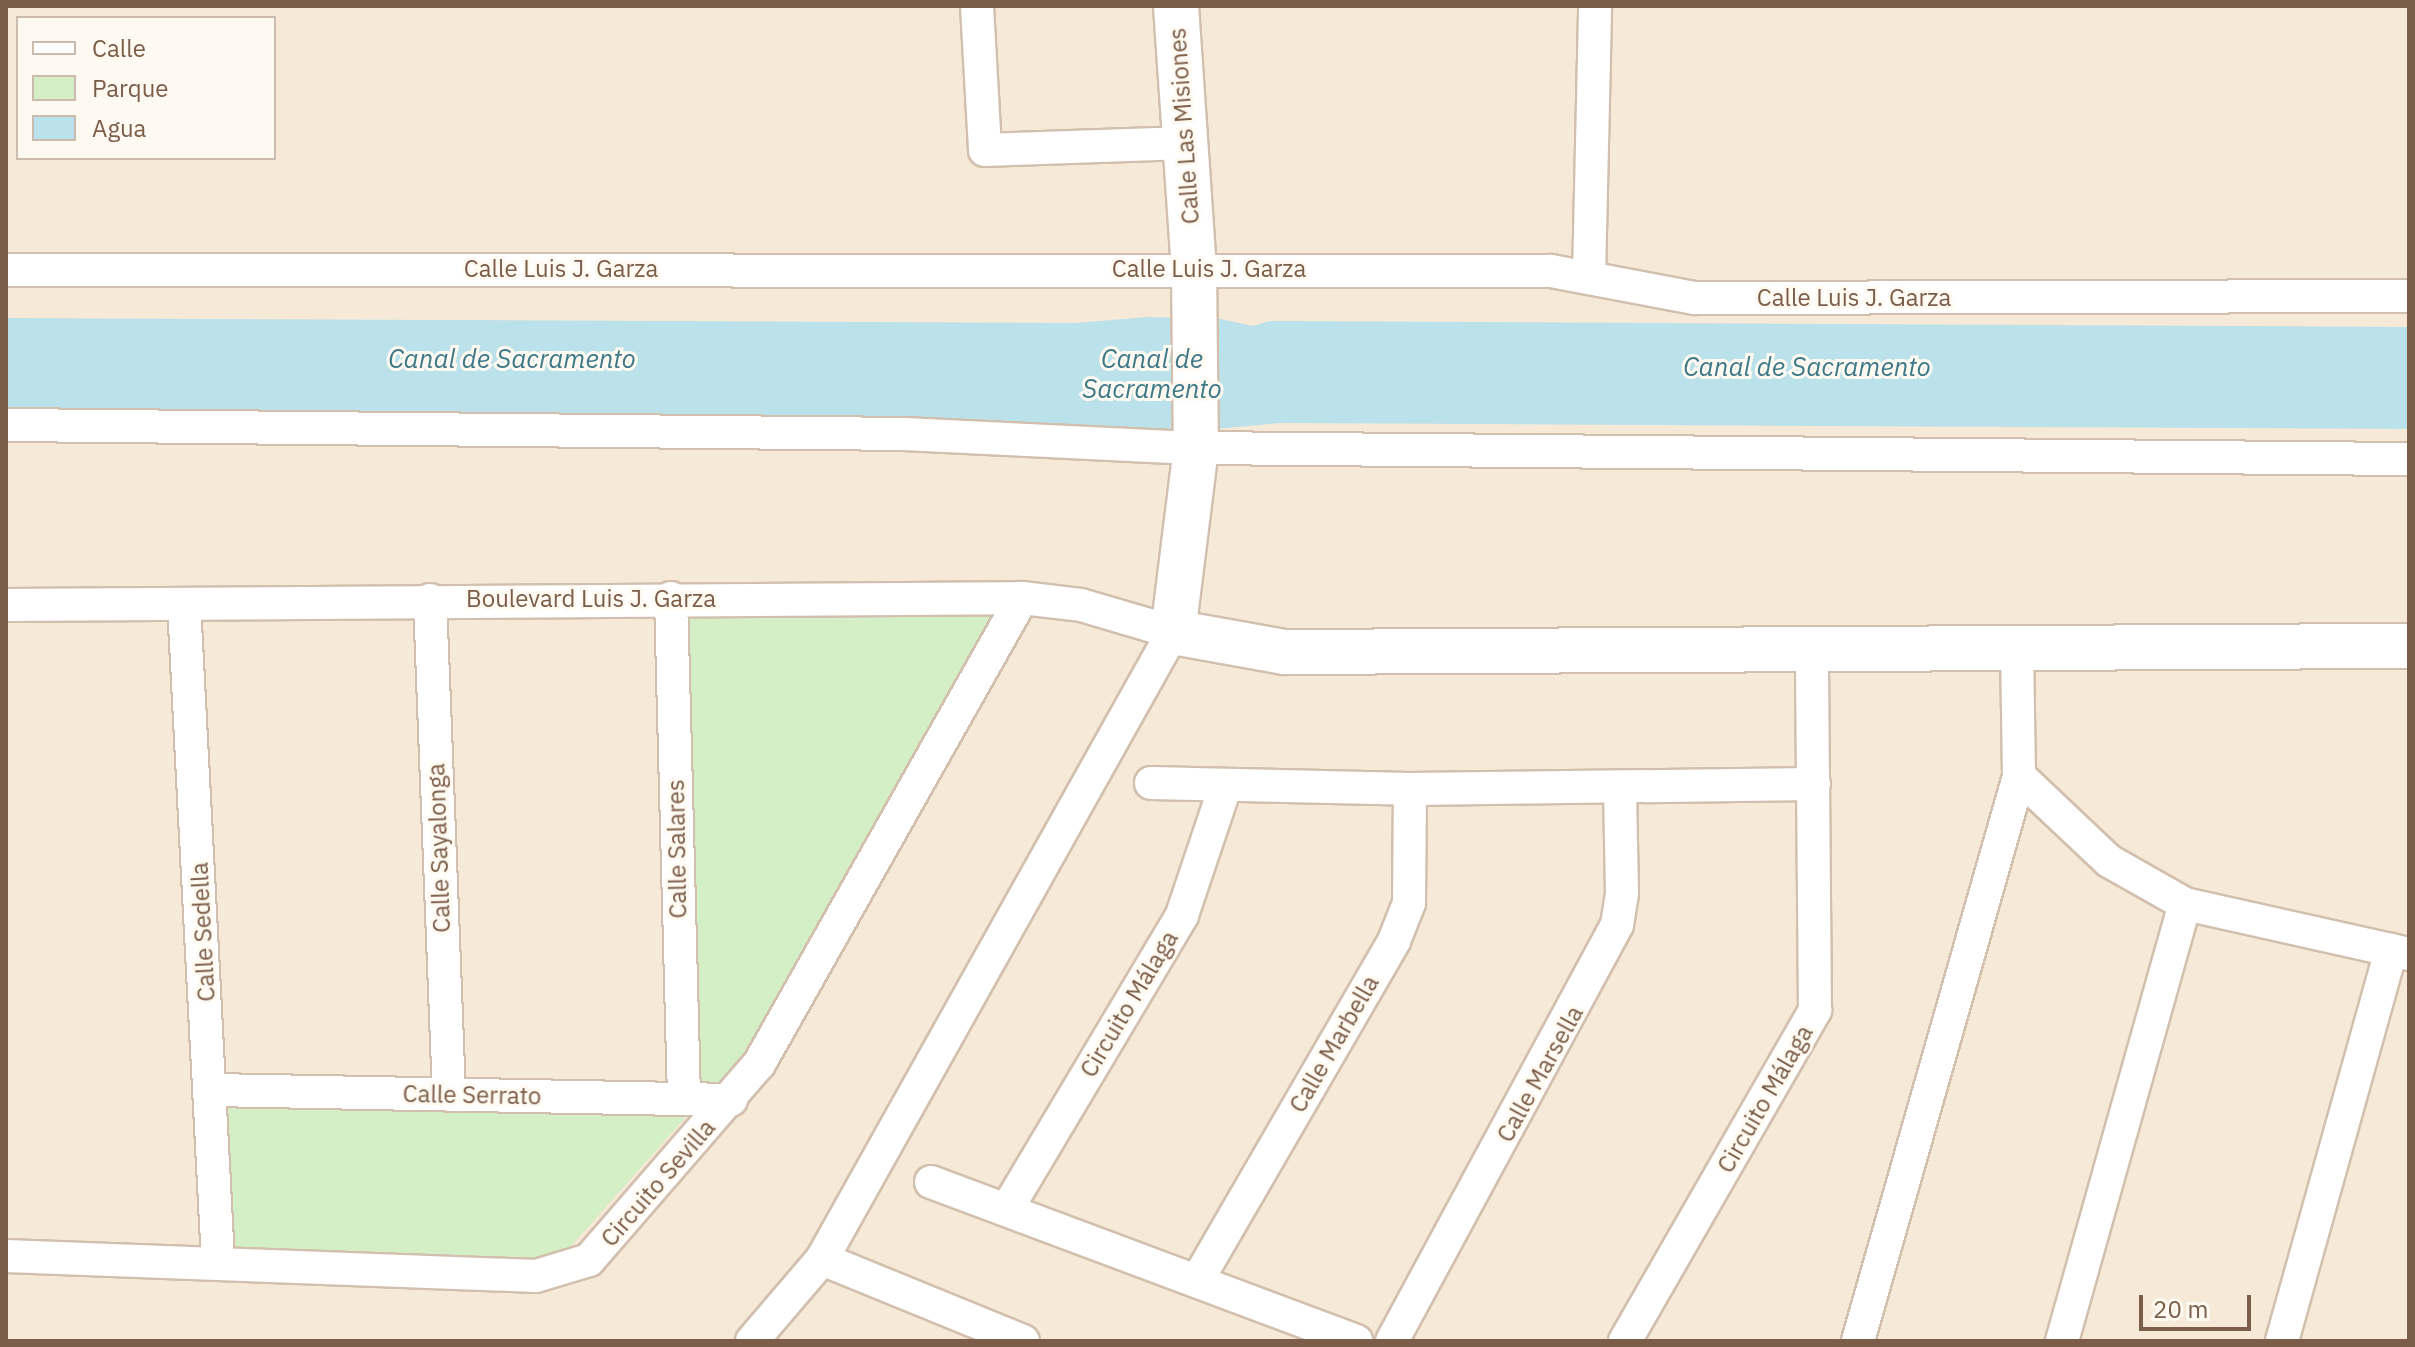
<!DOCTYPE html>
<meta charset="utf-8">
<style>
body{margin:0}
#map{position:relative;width:2415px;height:1347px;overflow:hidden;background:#fef7e9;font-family:"IBM Plex Sans",sans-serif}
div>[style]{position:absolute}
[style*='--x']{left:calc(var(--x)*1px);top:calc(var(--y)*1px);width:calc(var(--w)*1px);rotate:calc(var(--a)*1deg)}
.residential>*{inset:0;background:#f6e9d7}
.green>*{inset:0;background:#d4eec5}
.water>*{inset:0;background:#bbe1ea}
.roads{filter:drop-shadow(2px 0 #d2bfad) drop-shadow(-2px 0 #d2bfad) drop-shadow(0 2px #d2bfad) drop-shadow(0 -2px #d2bfad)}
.street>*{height:32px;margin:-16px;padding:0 16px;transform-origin:16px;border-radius:16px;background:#fff}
.secondary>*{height:44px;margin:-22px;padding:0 22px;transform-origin:22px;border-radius:22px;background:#fff}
span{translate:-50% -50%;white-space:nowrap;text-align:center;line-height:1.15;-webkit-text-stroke:6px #fffaf1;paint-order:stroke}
.street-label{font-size:24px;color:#7b5d4a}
.water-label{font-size:26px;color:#3e7989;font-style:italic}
.frame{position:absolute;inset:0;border:8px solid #7b5d4a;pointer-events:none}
.legend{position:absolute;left:16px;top:16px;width:260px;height:144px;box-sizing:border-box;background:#fffaf1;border:2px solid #cabbae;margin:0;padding:10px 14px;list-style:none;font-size:24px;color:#7b5d4a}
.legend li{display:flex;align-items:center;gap:16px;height:40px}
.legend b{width:40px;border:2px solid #cabbae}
.scale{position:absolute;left:2139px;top:1295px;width:112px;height:36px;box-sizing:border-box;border:4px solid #7b5d4a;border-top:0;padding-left:10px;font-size:24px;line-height:28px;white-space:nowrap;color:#7b5d4a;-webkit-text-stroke:6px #fffaf1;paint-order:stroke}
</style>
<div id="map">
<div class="residential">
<div style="clip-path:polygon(evenodd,6px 6px,2409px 6px,2409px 1341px,6px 1341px,6px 6px,18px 18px,274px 18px,274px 158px,18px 158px,18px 18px)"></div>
</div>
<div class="green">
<div style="clip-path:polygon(1005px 607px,724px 1087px,698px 1087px,685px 618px)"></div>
<div style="clip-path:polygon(225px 1100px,692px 1110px,556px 1263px,230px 1252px)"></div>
</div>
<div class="water">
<div style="clip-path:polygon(1148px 317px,1220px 319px,1253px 326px,1270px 321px,2409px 327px,2409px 429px,1280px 423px,1151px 435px,6px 416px,6px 318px,1075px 323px)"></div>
</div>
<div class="roads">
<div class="street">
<div style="--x:977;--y:6;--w:144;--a:86.8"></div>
<div style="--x:985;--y:150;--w:200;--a:-2"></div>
<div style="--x:6;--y:270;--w:1545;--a:0.04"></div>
<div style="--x:1551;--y:271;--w:146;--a:10.7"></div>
<div style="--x:1694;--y:298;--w:715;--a:-0.16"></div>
<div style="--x:1589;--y:277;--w:271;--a:-88.7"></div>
<div style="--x:6;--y:425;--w:899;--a:0.57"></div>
<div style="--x:905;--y:434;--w:291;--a:2.8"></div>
<div style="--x:1196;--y:448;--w:1213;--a:0.52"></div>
<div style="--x:671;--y:598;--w:501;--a:88.51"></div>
<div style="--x:430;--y:600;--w:495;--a:87.8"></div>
<div style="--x:184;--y:604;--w:658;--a:87.04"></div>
<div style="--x:6;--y:605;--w:1016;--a:-0.39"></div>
<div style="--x:1022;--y:598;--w:59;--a:6.8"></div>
<div style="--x:1081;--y:605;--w:96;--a:16.4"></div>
<div style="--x:1173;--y:632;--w:719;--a:119.24"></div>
<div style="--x:822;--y:1259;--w:108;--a:130.5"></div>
<div style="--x:2019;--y:776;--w:124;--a:43.4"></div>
<div style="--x:2109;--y:861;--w:87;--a:29.5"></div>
<div style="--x:2185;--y:904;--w:230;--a:12.6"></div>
<div style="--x:1151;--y:783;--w:259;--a:1.3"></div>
<div style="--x:1410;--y:789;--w:404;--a:-0.7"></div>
<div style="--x:212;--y:1090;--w:519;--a:1.1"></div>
<div style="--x:931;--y:1182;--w:454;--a:20.5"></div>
<div style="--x:1007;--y:1209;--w:342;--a:-59.2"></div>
<div style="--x:1182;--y:915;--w:135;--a:-71.4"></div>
<div style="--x:6;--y:1256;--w:530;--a:2.16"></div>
<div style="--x:536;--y:1276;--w:55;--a:-16.8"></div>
<div style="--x:589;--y:1260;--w:259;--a:-49.1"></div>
<div style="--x:759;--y:1064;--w:535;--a:-60.56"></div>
<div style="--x:822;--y:1259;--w:217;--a:22.2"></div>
<div style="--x:1197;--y:1281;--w:393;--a:-59.9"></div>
<div style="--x:1394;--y:941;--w:41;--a:-68.5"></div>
<div style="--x:1409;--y:903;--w:114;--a:-89.5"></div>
<div style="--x:1392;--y:1341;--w:473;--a:-61.6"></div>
<div style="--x:1617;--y:925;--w:32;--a:-81"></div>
<div style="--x:1622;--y:893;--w:105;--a:-91.1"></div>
<div style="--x:1625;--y:1341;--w:382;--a:-60.1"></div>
<div style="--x:1815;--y:1010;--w:361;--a:-90.5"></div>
<div style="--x:1858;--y:1341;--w:587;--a:-74.09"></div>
<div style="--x:2019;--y:776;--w:125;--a:-90.9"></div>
<div style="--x:2062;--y:1341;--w:454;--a:-74.3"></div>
<div style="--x:2282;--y:1341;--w:406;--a:-74.4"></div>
</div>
<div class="secondary">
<div style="--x:1176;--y:6;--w:264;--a:86.1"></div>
<div style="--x:1194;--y:269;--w:179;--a:89.4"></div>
<div style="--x:1196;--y:448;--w:185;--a:97.1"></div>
<div style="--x:1173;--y:632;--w:113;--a:10.2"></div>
<div style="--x:1284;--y:652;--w:1125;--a:-0.31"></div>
</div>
</div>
<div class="street-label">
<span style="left:1184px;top:126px;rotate:-94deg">Calle Las Misiones</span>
<span style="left:561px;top:269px">Calle Luis J. Garza</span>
<span style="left:1209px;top:269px">Calle Luis J. Garza</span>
<span style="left:1854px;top:298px">Calle Luis J. Garza</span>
<span style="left:591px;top:599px">Boulevard Luis J. Garza</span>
<span style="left:439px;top:848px;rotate:-92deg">Calle Sayalonga</span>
<span style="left:677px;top:849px;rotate:-91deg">Calle Salares</span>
<span style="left:203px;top:932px;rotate:-93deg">Calle Sedella</span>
<span style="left:1129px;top:1004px;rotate:-59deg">Circuito Málaga</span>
<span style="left:1334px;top:1044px;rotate:-60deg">Calle Marbella</span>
<span style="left:1540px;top:1074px;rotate:-61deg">Calle Marsella</span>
<span style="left:472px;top:1095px;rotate:1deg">Calle Serrato</span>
<span style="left:1765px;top:1099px;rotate:-60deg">Circuito Málaga</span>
<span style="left:658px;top:1183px;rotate:-49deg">Circuito Sevilla</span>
</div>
<div class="water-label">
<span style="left:512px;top:359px">Canal de Sacramento</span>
<span style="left:1152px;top:374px">Canal de<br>Sacramento</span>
<span style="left:1807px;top:367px">Canal de Sacramento</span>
</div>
<div class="frame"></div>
<ul class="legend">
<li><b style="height:10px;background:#fff"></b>Calle</li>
<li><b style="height:22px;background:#d4eec5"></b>Parque</li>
<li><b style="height:22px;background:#bbe1ea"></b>Agua</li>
</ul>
<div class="scale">20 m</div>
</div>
